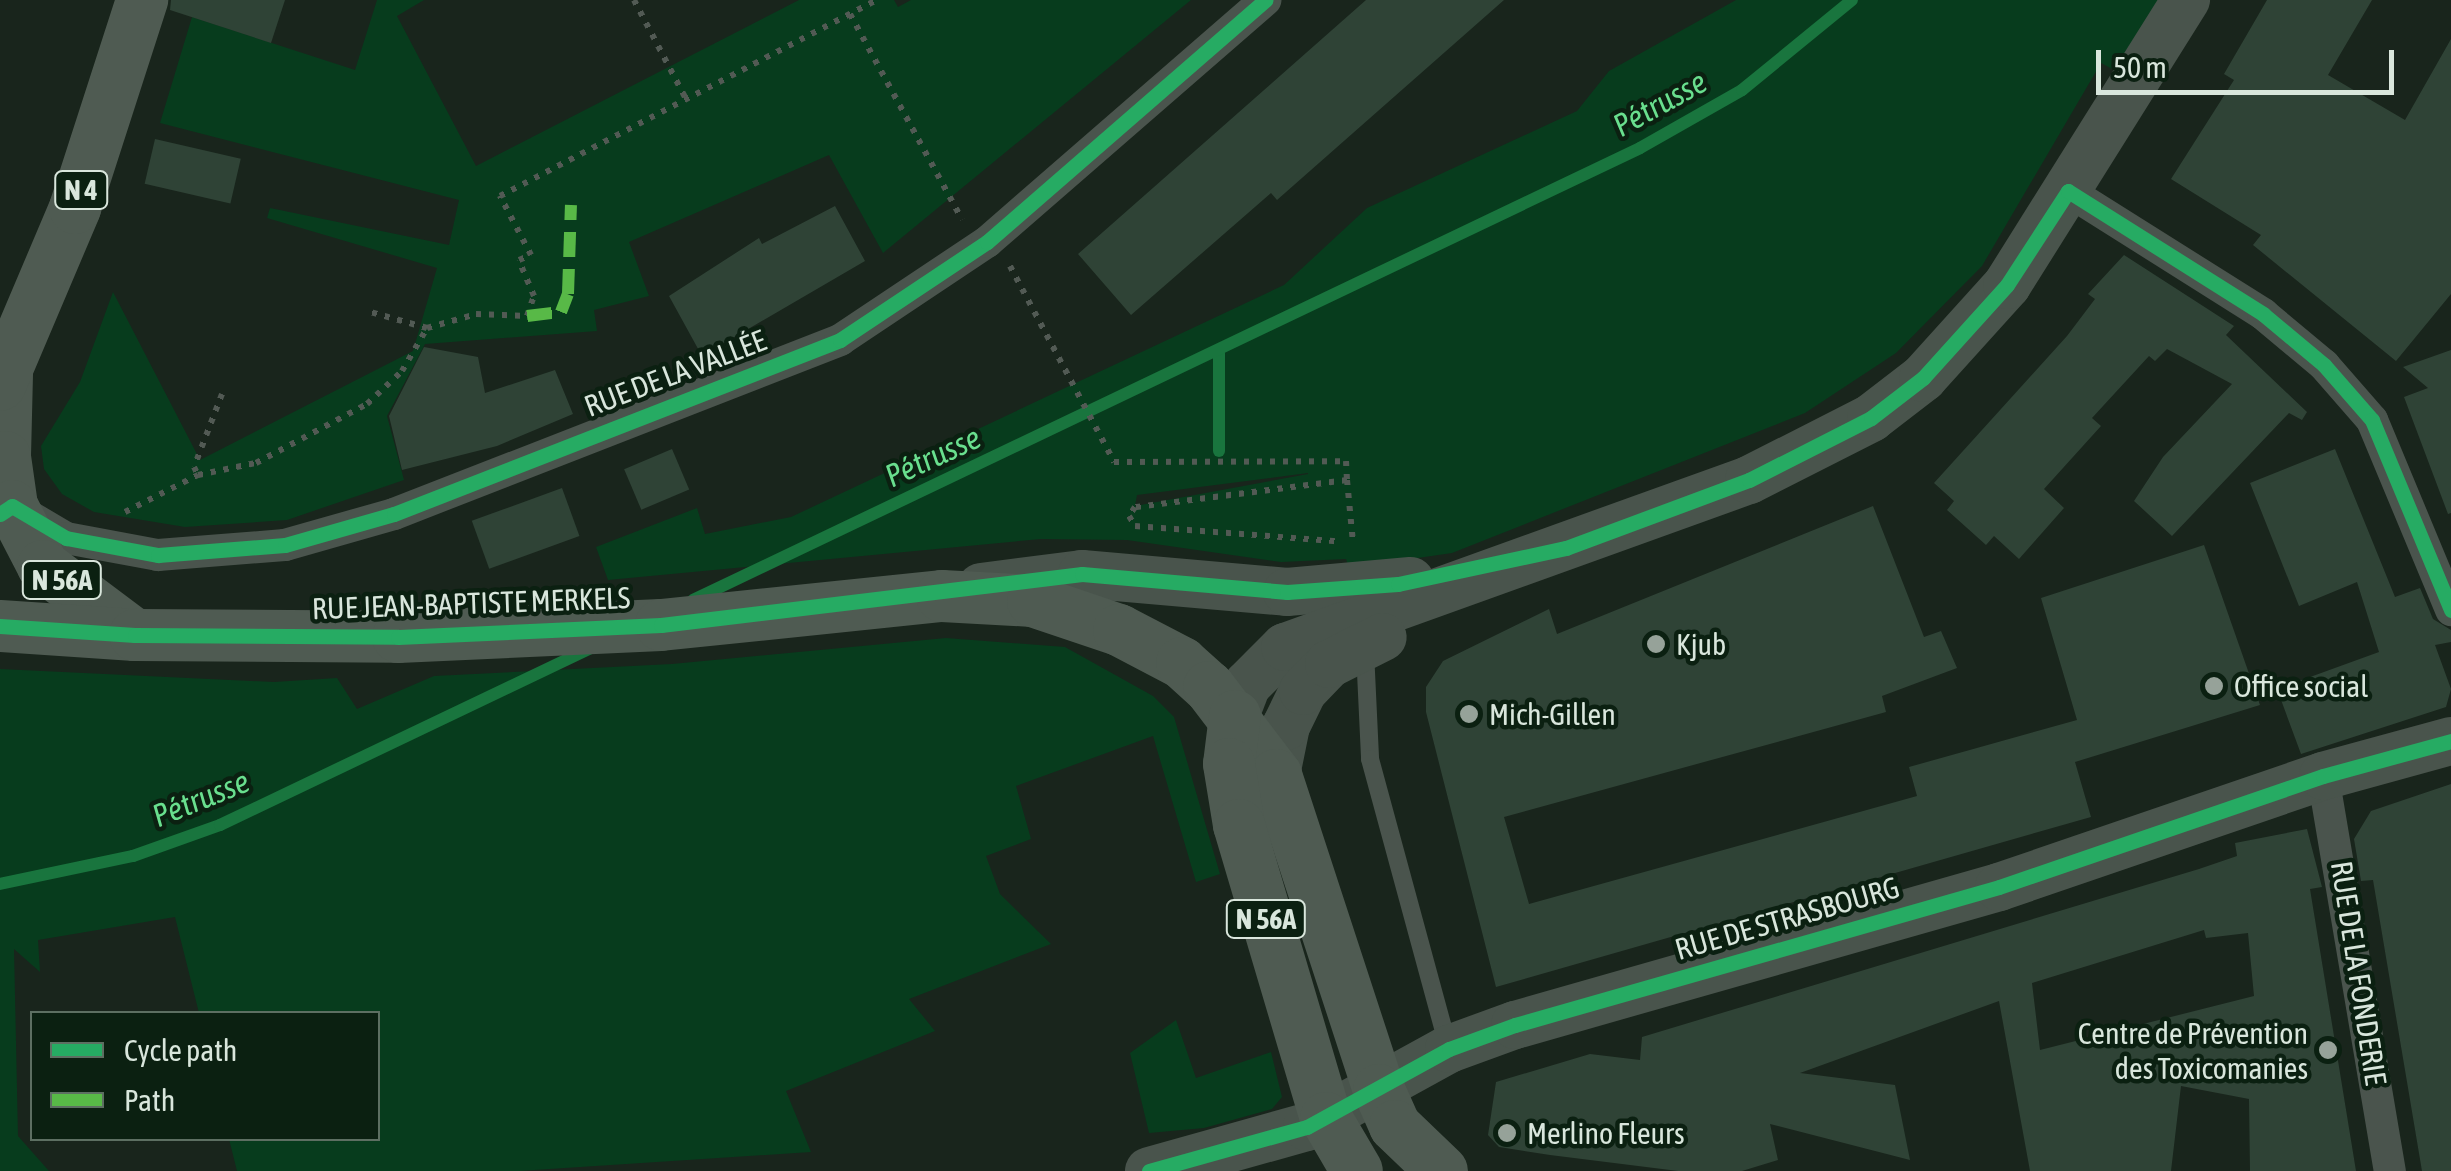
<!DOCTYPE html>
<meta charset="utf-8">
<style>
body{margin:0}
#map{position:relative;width:2451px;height:1171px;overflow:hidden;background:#19251c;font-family:"Asap Condensed",sans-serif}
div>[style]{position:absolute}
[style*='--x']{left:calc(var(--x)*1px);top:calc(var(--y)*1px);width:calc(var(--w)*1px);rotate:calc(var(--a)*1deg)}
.green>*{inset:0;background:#073c1d}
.stream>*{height:12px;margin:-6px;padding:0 6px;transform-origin:6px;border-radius:6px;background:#19753e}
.building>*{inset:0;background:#2f4336;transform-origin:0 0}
.path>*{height:6px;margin-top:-3px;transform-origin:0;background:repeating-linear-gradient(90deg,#525a54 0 5px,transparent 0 13px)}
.service>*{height:18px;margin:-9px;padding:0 9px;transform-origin:9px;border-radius:9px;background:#4a544d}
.minor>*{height:32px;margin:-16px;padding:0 16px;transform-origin:16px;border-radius:16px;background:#4a544d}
.secondary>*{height:48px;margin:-24px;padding:0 24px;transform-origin:24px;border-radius:24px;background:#49544c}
.primary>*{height:52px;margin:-26px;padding:0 26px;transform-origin:26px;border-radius:26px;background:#4f5b52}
.quiet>*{height:12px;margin-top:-6px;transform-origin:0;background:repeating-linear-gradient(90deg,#58b947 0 25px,transparent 0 37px)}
.cycleway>*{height:15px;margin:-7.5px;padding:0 7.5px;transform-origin:7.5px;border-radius:7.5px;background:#26ab63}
.dots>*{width:28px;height:28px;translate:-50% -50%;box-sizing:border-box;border:5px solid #0b2011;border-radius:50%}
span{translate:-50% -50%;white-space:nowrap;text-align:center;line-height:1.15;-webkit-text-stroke:9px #0b2011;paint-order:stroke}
.shield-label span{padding:2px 8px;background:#0b2011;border:2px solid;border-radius:8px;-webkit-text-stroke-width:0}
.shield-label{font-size:28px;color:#d9e6dc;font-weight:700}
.street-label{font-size:30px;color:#d9e6dc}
.poi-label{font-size:30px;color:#d9e6dc}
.left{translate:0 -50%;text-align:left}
.right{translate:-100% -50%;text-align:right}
.water-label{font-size:32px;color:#69df8e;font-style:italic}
.legend{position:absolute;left:30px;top:1011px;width:350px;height:130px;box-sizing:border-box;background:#0b2011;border:2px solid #5d6f62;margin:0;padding:12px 18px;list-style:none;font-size:30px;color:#d9e6dc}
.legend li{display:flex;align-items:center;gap:20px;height:50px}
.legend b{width:50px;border:2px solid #5d6f62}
.scale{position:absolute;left:2096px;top:50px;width:298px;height:45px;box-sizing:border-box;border:5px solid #d9e6dc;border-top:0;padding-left:12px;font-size:30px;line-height:35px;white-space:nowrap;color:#d9e6dc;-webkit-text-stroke:8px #0b2011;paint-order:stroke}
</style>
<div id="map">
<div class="green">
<div style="clip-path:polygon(377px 0,424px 0,397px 16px,476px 166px,799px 0,894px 0,898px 7px,911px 0,1191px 0,883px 253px,829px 155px,629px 242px,649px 296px,594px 310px,597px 331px,425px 344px,387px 416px,404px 480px,287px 520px,185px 527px,94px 512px,62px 494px,44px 469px,41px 446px,80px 382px,113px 292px,200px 460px,413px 351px,437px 268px,267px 218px,270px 208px,449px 245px,459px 200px,160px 123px,192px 17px,355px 70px)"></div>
<div style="clip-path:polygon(evenodd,1736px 0,2159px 0,2116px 71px,2101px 63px,1982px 266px,1896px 353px,1805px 413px,1452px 553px,1349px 568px,1346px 559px,1281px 562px,1127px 540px,1041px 539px,608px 580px,596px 547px,697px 508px,705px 534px,791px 517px,1284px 285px,1367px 208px,1577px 111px,1609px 71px,1736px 0,1308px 473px,1308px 474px,1135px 506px,1137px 495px,1308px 473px)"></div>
<div style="clip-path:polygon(946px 638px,1065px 647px,1153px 696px,1174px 717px,1220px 874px,1196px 882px,1153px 736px,1016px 786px,1031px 839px,986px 856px,1000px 894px,1051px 944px,909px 999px,935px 1031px,786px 1091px,811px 1152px,519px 1171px,237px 1171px,229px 1139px,378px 1138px,378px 1014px,199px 1013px,175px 917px,38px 940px,40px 972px,14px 949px,18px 1136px,49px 1171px,0 1171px,0 669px,274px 682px,337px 678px,357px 709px,434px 676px,672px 664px)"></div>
<div style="clip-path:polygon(1176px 1020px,1196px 1078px,1271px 1052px,1282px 1097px,1272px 1109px,1204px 1128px,1149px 1133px,1130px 1053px)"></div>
</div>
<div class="stream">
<div style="--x:1219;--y:352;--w:99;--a:90"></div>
<div style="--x:693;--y:600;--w:1049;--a:-25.51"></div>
<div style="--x:1640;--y:148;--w:117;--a:-29.6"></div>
<div style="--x:1742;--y:90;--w:142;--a:-39.3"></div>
<div style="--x:0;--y:884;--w:136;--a:-11.9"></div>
<div style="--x:133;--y:856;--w:92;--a:-19.6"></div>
<div style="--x:220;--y:825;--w:409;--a:-25.5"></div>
</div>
<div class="building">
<div style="clip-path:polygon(171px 0,285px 0,271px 43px,170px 10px)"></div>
<div style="clip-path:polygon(1366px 0,1504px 0,1277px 200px,1271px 193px,1131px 315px,1078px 254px)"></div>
<div style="clip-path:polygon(2267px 0,2372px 0,2328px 75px,2405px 120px,2451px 39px,2451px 294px,2396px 361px,2253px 245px,2261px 235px,2171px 179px,2234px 80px,2224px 74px)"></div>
<div style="left:155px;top:139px;width:88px;height:46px;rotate:13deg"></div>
<div style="clip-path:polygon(835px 206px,865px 261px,702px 356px,669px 296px,759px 238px,762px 244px)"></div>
<div style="clip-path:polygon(2124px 255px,2234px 326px,2226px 335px,2307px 412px,2302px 420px,2289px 413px,2172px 536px,2134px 501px,2163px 457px,2232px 384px,2167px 349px,2155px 361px,2149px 356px,2092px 418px,2101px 426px,2044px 489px,2064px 508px,2019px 559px,1994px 536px,1986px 545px,1947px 510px,1954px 501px,1934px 483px,2067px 336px,2095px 299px,2088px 294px)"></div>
<div style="clip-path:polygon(424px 347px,478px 357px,485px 393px,555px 370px,573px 414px,497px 446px,402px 470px,389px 416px)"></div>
<div style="clip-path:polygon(2451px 350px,2451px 513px,2448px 514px,2404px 397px,2428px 388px,2403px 367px)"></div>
<div style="left:672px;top:449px;width:44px;height:52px;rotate:67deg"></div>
<div style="clip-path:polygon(2335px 449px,2395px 597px,2420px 588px,2433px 619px,2451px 630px,2451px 642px,2435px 645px,2451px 689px,2446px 707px,2301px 754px,2277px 689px,2379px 652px,2357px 582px,2299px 606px,2250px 483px)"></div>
<div style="left:562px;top:488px;width:51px;height:96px;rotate:70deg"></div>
<div style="clip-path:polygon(1873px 506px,1924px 637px,1941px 631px,1957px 668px,1882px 696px,1886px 712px,1504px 817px,1529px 904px,1917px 796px,1909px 767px,2077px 720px,2041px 598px,2204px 545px,2260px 705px,2075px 762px,2091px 817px,1496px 987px,1426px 712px,1426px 687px,1443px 661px,1549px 609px,1557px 634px)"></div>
<div style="clip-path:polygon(2451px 784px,2451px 1171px,2422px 1171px,2373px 880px,2361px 881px,2354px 839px,2371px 811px)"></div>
<div style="clip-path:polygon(evenodd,2307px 829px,2322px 887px,2310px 889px,2356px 1171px,2250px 1171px,2249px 1099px,2181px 1086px,2171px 1171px,2030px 1171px,1999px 1001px,1800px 1073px,1895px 1085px,1910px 1160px,1770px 1124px,1778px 1160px,1742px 1171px,1678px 1171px,1550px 1155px,1499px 1147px,1488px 1135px,1496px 1082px,1590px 1054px,1640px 1060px,1642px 1037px,2199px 869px,2237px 856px,2235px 843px,2307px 829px,2204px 930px,2206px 938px,2248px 933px,2254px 996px,2040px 1050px,2032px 983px,2204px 930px)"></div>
</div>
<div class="path">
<div style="--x:634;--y:0;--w:112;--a:62.3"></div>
<div style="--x:850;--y:14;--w:234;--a:61.4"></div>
<div style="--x:1010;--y:266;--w:222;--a:62"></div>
<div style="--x:1114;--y:462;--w:232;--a:-0.2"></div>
<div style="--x:1346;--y:461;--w:19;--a:87"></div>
<div style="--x:1347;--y:480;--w:214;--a:172.7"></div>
<div style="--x:1135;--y:507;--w:11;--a:124"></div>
<div style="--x:1129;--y:516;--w:12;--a:59"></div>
<div style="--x:1135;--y:526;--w:202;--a:4.3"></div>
<div style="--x:427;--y:328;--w:51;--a:-15.9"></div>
<div style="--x:476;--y:314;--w:51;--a:2.2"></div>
<div style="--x:527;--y:316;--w:21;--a:-71"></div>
<div style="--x:534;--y:296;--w:39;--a:-113"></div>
<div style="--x:519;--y:260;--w:13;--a:-23"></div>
<div style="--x:531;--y:255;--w:67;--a:-117.7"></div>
<div style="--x:500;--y:196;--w:424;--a:-27.5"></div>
<div style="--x:222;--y:394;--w:78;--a:111"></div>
<div style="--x:194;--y:467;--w:9;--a:63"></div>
<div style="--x:198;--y:475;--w:59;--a:-11.7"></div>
<div style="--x:256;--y:463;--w:126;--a:-28"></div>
<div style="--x:367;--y:404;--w:48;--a:-43.3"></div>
<div style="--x:402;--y:371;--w:50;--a:-59.8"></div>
<div style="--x:427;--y:328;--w:62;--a:-164.2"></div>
<div style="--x:1347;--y:480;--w:62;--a:84.5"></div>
<div style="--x:125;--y:512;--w:82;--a:-26.9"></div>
</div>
<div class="service">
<div style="--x:1365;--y:651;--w:108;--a:87.3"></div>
<div style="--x:1370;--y:759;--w:301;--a:74.8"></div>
</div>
<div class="minor">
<div style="--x:2068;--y:191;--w:231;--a:32.2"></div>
<div style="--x:2263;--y:314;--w:80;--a:39.9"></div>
<div style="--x:2324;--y:365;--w:73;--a:48.9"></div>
<div style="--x:2372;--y:420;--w:206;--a:67.4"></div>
<div style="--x:17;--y:509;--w:57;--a:30.6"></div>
<div style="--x:66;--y:538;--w:94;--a:10.5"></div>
<div style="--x:158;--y:555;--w:127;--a:-4.5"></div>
<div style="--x:285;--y:545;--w:113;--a:-15.9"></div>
<div style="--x:394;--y:514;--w:479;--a:-21.3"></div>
<div style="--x:840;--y:340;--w:177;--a:-33.7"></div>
<div style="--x:987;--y:242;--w:369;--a:-41"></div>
<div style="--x:2323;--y:776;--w:401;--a:80.4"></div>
</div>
<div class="secondary">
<div style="--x:981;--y:587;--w:102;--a:-7.3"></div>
<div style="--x:1082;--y:574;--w:206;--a:5"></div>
<div style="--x:1287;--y:592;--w:124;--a:-5.1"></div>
<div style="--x:1235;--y:716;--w:33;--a:-69"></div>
<div style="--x:1247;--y:685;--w:54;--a:-45"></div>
<div style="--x:1285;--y:647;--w:493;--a:-19.8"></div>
<div style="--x:1749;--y:480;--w:137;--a:-26.9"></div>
<div style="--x:1871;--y:418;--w:66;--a:-37.6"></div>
<div style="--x:1923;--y:378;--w:125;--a:-47.9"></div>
<div style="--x:2007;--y:285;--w:337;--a:-57.9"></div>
<div style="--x:1276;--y:775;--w:50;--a:-78.5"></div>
<div style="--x:1286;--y:726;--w:39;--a:-64"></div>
<div style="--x:1303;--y:691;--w:37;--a:-46"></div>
<div style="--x:1329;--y:664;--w:60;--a:-26.6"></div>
<div style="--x:1149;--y:1171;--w:164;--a:-15.6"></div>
<div style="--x:1307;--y:1127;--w:162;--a:-28.8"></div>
<div style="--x:1449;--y:1049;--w:70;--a:-20"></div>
<div style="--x:1515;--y:1025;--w:503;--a:-15.91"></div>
<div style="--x:1999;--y:887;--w:342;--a:-18.9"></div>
<div style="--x:2323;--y:776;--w:133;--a:-15.3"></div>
</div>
<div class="primary">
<div style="--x:7;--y:374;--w:83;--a:91.4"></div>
<div style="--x:5;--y:457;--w:49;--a:81.9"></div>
<div style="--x:12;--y:506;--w:68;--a:62.7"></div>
<div style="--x:43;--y:566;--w:115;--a:36.9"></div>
<div style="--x:0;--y:385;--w:192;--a:-67"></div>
<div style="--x:75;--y:208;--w:219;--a:-72.1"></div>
<div style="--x:0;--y:626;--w:135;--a:3.8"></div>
<div style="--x:135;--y:635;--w:263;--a:0.4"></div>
<div style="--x:398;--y:637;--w:263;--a:-2.6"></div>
<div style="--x:661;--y:625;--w:282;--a:-5.9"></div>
<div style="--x:942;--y:596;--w:91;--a:3.1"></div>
<div style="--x:1033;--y:601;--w:91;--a:18.6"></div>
<div style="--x:1119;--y:630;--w:71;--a:27.6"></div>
<div style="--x:1182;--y:663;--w:36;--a:42"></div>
<div style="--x:1209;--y:687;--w:111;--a:52.7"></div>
<div style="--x:1276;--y:775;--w:331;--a:71.9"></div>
<div style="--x:1379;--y:1090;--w:39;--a:66"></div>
<div style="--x:1395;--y:1126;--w:65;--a:43.8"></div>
<div style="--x:1235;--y:716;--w:48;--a:97.1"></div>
<div style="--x:1229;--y:764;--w:62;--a:80.7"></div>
<div style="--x:1239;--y:825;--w:306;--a:73.5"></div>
<div style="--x:1326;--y:1118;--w:61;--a:59.7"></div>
</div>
<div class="quiet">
<div style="--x:527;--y:316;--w:34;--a:-7"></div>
<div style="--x:561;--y:312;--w:19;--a:-69"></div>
<div style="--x:568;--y:294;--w:89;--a:-88.1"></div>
</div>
<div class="cycleway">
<div style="--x:0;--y:514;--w:14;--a:-34"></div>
<div style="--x:12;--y:506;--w:63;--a:30.7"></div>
<div style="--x:66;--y:538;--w:94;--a:10.5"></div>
<div style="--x:158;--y:555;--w:127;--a:-4.5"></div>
<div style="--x:285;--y:545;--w:113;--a:-15.9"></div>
<div style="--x:394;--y:514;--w:479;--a:-21.3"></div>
<div style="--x:840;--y:340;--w:177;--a:-33.7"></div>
<div style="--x:987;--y:242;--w:369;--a:-41"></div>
<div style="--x:0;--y:626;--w:135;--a:3.8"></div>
<div style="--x:135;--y:635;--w:263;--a:0.4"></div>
<div style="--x:398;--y:637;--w:263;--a:-2.6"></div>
<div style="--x:661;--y:625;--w:424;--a:-6.9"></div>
<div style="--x:1082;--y:574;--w:206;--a:5"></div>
<div style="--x:1287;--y:592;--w:111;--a:-4.1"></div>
<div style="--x:1398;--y:584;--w:172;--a:-12.1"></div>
<div style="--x:1566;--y:548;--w:195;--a:-20.4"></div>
<div style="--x:1749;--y:480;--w:137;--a:-26.9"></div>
<div style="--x:1871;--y:418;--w:66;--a:-37.6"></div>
<div style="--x:1923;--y:378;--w:125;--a:-47.9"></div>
<div style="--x:2007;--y:285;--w:112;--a:-57"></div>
<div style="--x:2068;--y:191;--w:231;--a:32.2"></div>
<div style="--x:2263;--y:314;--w:80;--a:39.9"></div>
<div style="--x:2324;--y:365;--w:73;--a:48.9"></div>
<div style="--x:2372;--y:420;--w:206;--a:67.4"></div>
<div style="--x:1149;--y:1171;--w:164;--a:-15.6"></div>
<div style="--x:1307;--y:1127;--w:162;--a:-28.8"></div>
<div style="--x:1449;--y:1049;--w:70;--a:-20"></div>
<div style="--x:1515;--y:1025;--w:503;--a:-15.91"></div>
<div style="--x:1999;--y:887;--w:342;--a:-18.9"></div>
<div style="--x:2323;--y:776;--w:133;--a:-15.3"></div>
</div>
<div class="dots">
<div style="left:1656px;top:644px;background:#96a299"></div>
<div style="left:2214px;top:686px;background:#96a299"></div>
<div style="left:1469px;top:714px;background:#96a299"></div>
<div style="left:2328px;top:1050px;background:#96a299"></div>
<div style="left:1507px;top:1133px;background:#96a299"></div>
</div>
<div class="shield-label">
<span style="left:81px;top:190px">N 4</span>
<span style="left:62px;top:580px">N 56A</span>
<span style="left:1266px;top:919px">N 56A</span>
</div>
<div class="street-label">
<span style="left:675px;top:373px;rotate:-21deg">RUE DE LA VALLÉE</span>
<span style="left:471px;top:603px;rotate:-2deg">RUE JEAN-BAPTISTE MERKELS</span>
<span style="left:1787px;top:918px;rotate:-16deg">RUE DE STRASBOURG</span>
<span style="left:2359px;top:973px;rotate:81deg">RUE DE LA FONDERIE</span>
</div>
<div class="poi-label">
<span class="left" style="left:1676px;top:644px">Kjub</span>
<span class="left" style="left:2234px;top:686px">Office social</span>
<span class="left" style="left:1489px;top:714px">Mich-Gillen</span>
<span class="right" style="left:2308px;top:1050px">Centre de Prévention<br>des Toxicomanies</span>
<span class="left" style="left:1527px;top:1133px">Merlino Fleurs</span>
</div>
<div class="water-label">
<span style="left:1660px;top:104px;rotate:-29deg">Pétrusse</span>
<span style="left:933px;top:457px;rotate:-25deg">Pétrusse</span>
<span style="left:201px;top:799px;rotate:-22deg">Pétrusse</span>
</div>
<ul class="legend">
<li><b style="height:12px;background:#26ab63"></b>Cycle path</li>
<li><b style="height:12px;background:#58b947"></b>Path</li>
</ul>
<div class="scale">50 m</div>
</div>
